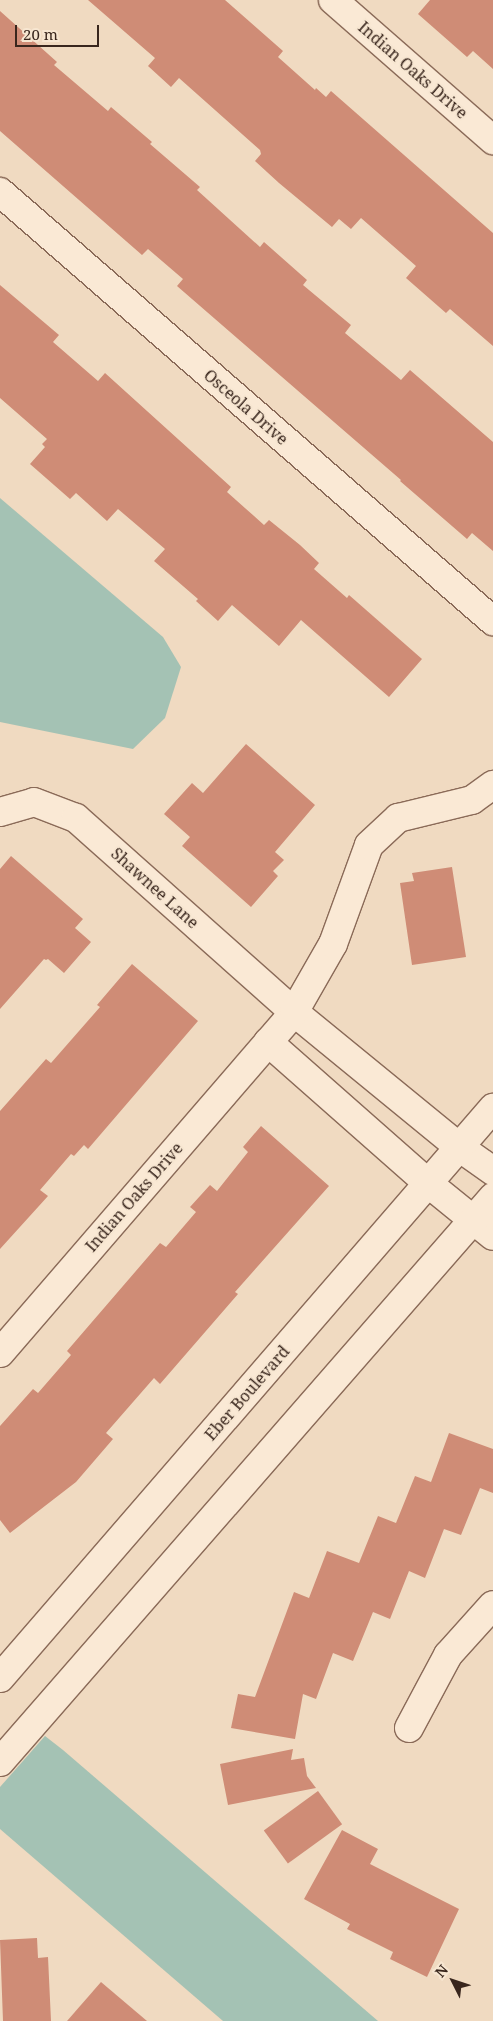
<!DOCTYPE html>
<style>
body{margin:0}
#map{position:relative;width:493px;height:2021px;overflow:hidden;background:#f0dac1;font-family:"Noto Serif",serif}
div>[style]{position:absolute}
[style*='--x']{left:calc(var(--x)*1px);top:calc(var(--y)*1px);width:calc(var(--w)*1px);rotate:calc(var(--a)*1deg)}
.water>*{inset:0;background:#a4c2b4}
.building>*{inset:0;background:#cf8c76;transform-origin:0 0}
.roads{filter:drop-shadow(1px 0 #8a6a58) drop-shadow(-1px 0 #8a6a58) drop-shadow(0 1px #8a6a58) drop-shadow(0 -1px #8a6a58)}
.minor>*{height:28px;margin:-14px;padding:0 14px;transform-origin:14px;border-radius:14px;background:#fae9d5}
span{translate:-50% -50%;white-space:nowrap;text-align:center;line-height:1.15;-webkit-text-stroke:4px #f7e6d1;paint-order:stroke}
.street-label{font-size:16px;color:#39261d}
.north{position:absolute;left:428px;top:1956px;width:50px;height:50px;-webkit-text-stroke:4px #f7e6d1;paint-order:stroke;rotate:311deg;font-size:14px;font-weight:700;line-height:20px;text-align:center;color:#39261d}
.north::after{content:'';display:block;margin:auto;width:18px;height:22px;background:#39261d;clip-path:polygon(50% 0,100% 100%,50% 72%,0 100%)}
.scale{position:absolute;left:15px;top:25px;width:84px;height:22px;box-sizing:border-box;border:2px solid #39261d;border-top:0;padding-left:6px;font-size:15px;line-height:18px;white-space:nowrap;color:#39261d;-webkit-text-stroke:4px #f7e6d1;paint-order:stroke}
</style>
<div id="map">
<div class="water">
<div style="clip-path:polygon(0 498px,163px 637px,181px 667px,165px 718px,133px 749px,0 722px)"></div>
<div style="clip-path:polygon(45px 1736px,63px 1750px,378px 2021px,223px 2021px,0 1829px,0 1787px)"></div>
</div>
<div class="building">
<div style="clip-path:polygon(88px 0,225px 0,283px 51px,278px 57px,315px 90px,316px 88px,326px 97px,331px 91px,493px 233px,493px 346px,450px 309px,446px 313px,406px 278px,416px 266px,361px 218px,351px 229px,339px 219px,332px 227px,279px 183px,255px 161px,261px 154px,260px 150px,179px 78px,171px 87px,148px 66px,155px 58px)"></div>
<div style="clip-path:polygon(430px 0,493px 0,493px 69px,473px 51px,467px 57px,418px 14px)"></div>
<div style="clip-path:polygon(0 11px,57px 62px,54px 65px,108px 111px,111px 107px,152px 142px,150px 144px,200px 187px,197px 190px,260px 247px,264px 242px,307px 280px,303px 285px,351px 325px,345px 333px,401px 380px,410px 370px,493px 442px,493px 551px,472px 533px,467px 539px,400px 481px,401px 480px,177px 286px,183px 279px,148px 249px,142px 255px,0 131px)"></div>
<div style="clip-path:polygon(0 285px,59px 335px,53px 342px,98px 381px,105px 373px,231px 487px,227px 492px,264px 525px,269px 520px,300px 545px,319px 563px,314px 569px,347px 598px,349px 595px,422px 659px,389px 697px,301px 620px,279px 646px,232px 605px,218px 621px,196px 601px,198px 599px,154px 561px,165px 549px,118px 509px,107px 521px,76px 493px,70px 499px,30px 464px,45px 447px,42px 444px,47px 439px,0 398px)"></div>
<div style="clip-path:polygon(246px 744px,315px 805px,275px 852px,284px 860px,273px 871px,278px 876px,251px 907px,182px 846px,190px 837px,164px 814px,192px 783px,203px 793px)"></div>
<div style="clip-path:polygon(11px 856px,83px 919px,75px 928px,91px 942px,64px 973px,48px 959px,46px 960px,44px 959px,0 1009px,0 869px)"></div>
<div style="clip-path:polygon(452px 867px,466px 957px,412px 965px,400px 883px,414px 881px,412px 873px)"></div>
<div style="clip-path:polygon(132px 964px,198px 1021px,88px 1149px,84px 1145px,74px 1156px,71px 1154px,40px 1190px,48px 1196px,0 1249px,0 1111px,46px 1059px,51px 1063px,100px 1007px,97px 1005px)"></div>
<div style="clip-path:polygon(261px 1126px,329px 1186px,235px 1292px,238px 1294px,160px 1384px,154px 1378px,106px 1433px,113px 1439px,76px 1482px,10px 1533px,0 1520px,0 1426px,33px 1389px,38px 1393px,71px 1355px,67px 1351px,160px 1243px,166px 1247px,196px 1212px,190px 1207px,210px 1185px,217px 1191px,248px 1152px,243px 1147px)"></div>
<div style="clip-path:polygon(449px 1433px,493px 1449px,493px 1493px,480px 1488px,461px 1535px,444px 1529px,425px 1578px,409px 1571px,390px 1619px,373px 1612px,353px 1661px,333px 1653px,316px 1699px,303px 1694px,295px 1739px,231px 1728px,238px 1694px,255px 1697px,294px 1592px,309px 1598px,327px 1551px,359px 1563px,378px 1516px,396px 1523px,415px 1476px,431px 1482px)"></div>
<div style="clip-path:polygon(293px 1749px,291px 1760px,304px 1758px,307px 1776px,316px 1788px,228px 1805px,220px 1764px)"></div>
<div style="left:318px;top:1791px;width:41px;height:67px;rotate:54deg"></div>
<div style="clip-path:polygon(342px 1830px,378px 1849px,370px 1864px,459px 1909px,427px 1977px,390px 1959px,393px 1952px,347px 1929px,350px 1924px,304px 1899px)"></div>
<div style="clip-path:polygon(37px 1938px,38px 1958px,48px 1957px,51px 2021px,3px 2021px,0 1940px)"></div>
<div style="clip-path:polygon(101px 1982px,147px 2021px,67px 2021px)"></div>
</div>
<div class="roads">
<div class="minor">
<div style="--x:333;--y:0;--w:213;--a:41.2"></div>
<div style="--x:0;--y:192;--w:654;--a:41.03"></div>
<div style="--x:0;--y:812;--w:35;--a:-16"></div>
<div style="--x:34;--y:802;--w:45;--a:20.9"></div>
<div style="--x:76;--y:818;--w:292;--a:41.7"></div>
<div style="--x:294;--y:1012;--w:213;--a:39.3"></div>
<div style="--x:459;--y:1147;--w:42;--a:35.2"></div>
<div style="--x:268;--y:1042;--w:215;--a:41.4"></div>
<div style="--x:429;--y:1184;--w:82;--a:39.1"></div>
<div style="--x:0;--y:1353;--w:450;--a:-49.2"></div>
<div style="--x:294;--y:1012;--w:78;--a:-60.2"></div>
<div style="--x:333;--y:944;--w:105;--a:-70"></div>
<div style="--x:369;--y:845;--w:40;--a:-43"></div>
<div style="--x:398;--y:818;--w:76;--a:-13.7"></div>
<div style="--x:472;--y:800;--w:26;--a:-36"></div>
<div style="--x:0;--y:1678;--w:754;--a:-49.14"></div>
<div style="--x:409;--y:1728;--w:83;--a:-61.9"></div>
<div style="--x:448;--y:1655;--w:67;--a:-48"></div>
<div style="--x:0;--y:1762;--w:750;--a:-48.89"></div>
</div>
</div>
<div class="street-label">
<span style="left:413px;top:70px;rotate:41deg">Indian Oaks Drive</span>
<span style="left:246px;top:407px;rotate:41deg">Osceola Drive</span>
<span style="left:155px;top:888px;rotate:42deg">Shawnee Lane</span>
<span style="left:134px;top:1197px;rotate:-49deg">Indian Oaks Drive</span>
<span style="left:247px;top:1393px;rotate:-49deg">Eber Boulevard</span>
</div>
<div class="north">N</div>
<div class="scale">20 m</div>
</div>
